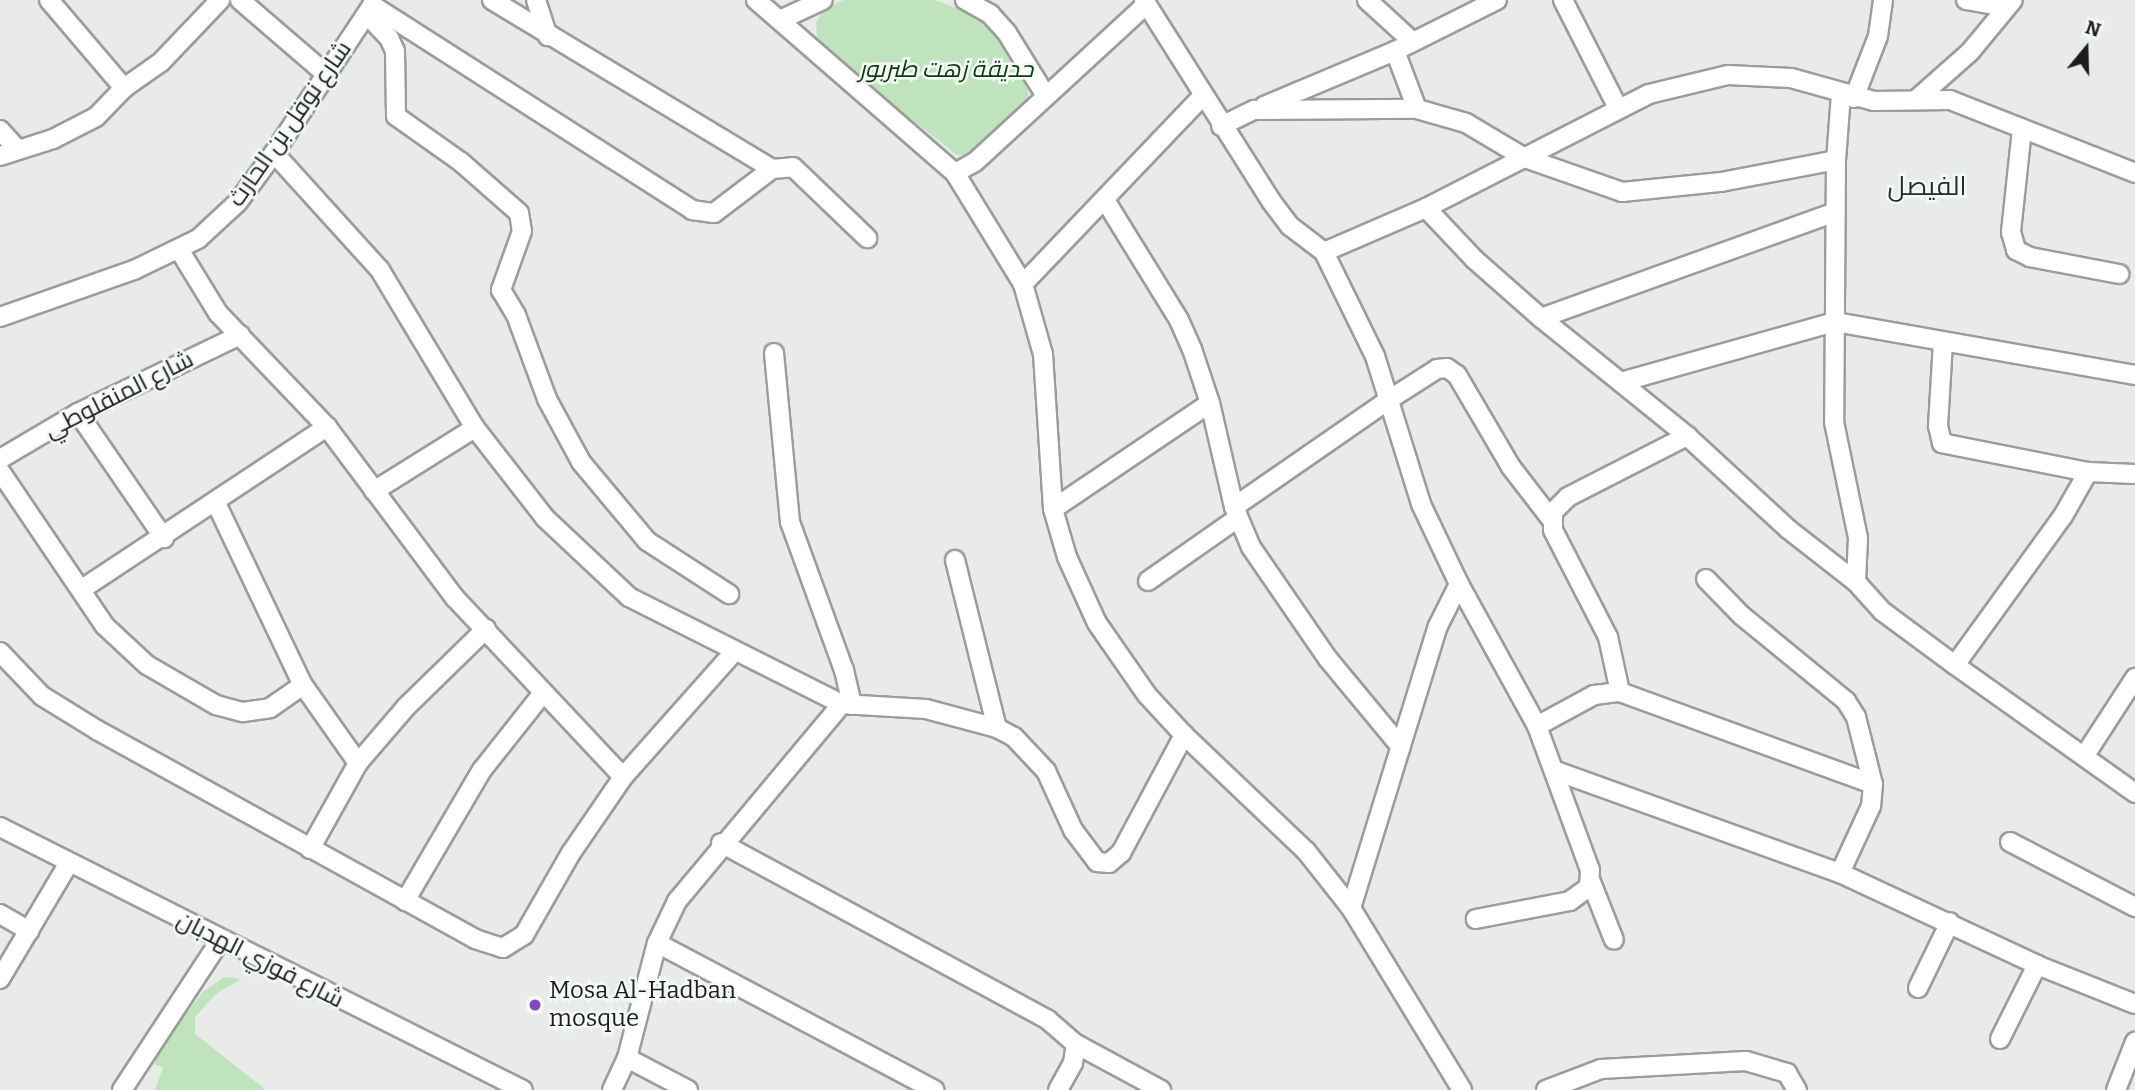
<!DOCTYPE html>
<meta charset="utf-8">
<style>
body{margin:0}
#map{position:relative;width:2135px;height:1090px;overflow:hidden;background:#e8ebe7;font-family:Bitter,Cairo,serif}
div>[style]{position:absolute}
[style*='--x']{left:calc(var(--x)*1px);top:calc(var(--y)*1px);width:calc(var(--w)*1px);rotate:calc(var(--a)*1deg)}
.green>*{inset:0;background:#bfe3bc}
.roads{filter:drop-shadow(2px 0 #9a9d99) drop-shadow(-2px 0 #9a9d99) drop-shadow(0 2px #9a9d99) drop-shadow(0 -2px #9a9d99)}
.minor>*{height:18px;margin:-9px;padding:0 9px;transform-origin:9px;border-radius:9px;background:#fff}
.dots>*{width:19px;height:19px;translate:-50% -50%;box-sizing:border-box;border:4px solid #f5f9f5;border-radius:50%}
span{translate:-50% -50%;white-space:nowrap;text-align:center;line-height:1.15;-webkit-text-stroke:5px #f5f9f5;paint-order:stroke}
.park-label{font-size:24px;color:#0d3b0c;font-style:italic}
.street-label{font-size:24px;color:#1d1e1c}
.poi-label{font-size:24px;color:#1d1e1c}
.left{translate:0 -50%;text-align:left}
.neighbourhood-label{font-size:26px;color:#292c29}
.north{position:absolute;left:2051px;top:14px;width:70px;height:70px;-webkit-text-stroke:5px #f5f9f5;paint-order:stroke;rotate:19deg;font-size:19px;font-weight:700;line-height:28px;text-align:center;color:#1d1e1c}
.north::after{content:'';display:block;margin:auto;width:24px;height:32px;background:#1d1e1c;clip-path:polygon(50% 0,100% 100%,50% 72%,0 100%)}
</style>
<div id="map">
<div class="green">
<div style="clip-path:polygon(844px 0,935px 0,966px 12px,992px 28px,1008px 47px,1027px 80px,1029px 104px,970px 156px,957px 155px,831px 56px,817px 36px,816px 23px,824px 8px)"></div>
<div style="clip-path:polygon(224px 977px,241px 979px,216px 994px,195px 1017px,195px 1034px,266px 1090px,155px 1090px,163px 1068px,154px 1064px,169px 1035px,204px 991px)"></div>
</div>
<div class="roads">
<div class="minor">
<div style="--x:49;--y:0;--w:116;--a:49.6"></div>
<div style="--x:240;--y:0;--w:113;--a:40.7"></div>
<div style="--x:492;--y:0;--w:327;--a:31.1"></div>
<div style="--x:536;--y:0;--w:38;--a:72"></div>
<div style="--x:756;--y:0;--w:264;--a:41"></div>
<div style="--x:955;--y:173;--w:130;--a:58.5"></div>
<div style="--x:1023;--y:284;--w:73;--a:74.1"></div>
<div style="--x:1043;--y:354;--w:155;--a:86.3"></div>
<div style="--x:1053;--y:509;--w:50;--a:73.7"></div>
<div style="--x:1067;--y:557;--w:72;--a:65.6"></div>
<div style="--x:1097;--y:623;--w:88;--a:55.2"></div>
<div style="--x:1147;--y:695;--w:54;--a:47.2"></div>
<div style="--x:1184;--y:735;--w:168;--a:43.6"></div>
<div style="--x:1306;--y:851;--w:73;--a:51.7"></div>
<div style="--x:1351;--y:908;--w:213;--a:58.6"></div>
<div style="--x:965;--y:0;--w:29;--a:29"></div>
<div style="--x:990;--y:14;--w:25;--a:48"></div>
<div style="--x:1007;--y:33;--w:74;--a:58.2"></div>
<div style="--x:1144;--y:0;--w:238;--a:57.7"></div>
<div style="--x:1271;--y:201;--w:31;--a:53"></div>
<div style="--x:1290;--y:226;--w:43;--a:37.4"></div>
<div style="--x:1324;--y:252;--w:111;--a:-23.3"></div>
<div style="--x:1426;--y:208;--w:250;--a:-27.1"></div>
<div style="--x:1649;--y:94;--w:81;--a:-13.5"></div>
<div style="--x:1728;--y:75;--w:63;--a:2.7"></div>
<div style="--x:1791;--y:78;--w:86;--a:15.5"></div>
<div style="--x:1874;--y:101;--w:76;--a:-0.8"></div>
<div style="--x:1950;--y:100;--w:199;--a:21.5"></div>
<div style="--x:1367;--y:0;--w:62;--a:42.4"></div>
<div style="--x:1563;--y:0;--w:121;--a:63"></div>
<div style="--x:1966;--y:0;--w:41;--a:9.9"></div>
<div style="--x:372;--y:5;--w:380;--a:32.6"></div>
<div style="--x:692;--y:210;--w:22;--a:8"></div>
<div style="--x:714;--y:213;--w:73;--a:-37.2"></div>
<div style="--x:772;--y:169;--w:21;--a:-5"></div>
<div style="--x:793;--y:167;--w:103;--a:43.8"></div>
<div style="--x:367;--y:15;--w:32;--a:46"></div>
<div style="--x:389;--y:38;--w:14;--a:65"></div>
<div style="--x:395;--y:51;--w:65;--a:89.1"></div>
<div style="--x:396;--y:116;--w:80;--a:35.3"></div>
<div style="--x:461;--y:162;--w:77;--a:41.3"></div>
<div style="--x:519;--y:213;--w:18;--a:81"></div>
<div style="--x:522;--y:231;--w:63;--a:109.6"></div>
<div style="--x:501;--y:290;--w:29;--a:59"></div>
<div style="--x:516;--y:315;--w:90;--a:69.7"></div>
<div style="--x:547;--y:399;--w:72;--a:61.6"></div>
<div style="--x:581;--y:462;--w:103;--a:50.1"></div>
<div style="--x:647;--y:541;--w:98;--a:32.9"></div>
<div style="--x:780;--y:20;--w:47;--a:-24.9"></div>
<div style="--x:1395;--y:51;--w:62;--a:69.2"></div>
<div style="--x:1841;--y:94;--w:66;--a:94.3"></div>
<div style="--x:1836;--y:160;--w:262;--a:90.4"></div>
<div style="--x:1834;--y:422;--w:118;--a:78.3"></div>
<div style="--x:1858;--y:538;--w:44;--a:92.6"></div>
<div style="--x:1854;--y:98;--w:66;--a:-68.8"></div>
<div style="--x:1878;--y:36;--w:36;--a:-82"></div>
<div style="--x:1918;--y:98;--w:69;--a:-41.5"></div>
<div style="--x:1970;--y:52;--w:67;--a:-50.4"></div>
<div style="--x:1264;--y:106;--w:142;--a:-22.8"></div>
<div style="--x:1395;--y:51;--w:114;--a:-26.6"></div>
<div style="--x:1221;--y:126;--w:37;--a:-26"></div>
<div style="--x:1254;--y:110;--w:163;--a:-0.4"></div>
<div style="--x:1417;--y:109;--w:51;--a:15.9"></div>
<div style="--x:1466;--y:123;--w:69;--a:30.7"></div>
<div style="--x:1525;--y:158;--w:103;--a:19.3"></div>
<div style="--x:1622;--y:192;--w:100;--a:-5.8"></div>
<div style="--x:1721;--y:182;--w:117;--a:-10.8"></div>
<div style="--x:2022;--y:129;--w:104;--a:96.1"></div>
<div style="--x:2011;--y:232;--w:19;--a:74"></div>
<div style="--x:2016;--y:250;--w:16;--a:27"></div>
<div style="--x:2030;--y:257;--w:91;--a:10.8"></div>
<div style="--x:0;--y:130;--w:25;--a:48"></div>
<div style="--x:274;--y:153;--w:158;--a:47.8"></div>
<div style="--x:380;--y:270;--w:184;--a:59"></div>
<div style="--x:475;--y:428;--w:114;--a:52.1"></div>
<div style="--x:545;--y:518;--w:115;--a:43.2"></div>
<div style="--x:629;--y:597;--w:238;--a:26.7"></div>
<div style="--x:842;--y:704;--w:84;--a:3.4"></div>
<div style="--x:926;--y:709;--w:73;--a:15"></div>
<div style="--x:997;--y:728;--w:19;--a:28"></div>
<div style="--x:1014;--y:737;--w:47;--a:46.7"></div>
<div style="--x:1046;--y:771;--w:65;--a:65.4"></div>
<div style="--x:1073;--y:830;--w:40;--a:53"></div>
<div style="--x:1097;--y:862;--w:12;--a:5"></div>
<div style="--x:1109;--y:863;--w:16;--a:-40"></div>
<div style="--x:1121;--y:853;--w:134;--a:-61.9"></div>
<div style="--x:0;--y:156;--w:56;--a:-17.8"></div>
<div style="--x:53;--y:139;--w:48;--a:-27.1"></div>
<div style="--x:96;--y:117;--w:40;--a:-46"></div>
<div style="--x:124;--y:88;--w:45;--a:-35.1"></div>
<div style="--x:161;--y:62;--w:86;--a:-46.4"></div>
<div style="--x:955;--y:173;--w:23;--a:-29"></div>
<div style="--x:975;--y:162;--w:232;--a:-42.6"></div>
<div style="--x:1105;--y:200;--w:141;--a:58.3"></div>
<div style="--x:1179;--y:320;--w:32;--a:66"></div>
<div style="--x:1192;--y:349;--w:57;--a:71.6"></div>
<div style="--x:1210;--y:403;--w:107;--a:77"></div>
<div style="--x:1234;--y:507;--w:43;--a:67"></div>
<div style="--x:1251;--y:547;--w:136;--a:55.5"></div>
<div style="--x:1328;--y:659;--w:114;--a:50.3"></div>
<div style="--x:1426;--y:208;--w:70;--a:46.7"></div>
<div style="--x:1474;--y:259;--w:89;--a:41.4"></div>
<div style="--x:1541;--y:318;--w:188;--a:38.9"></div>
<div style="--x:1687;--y:436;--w:137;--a:42.6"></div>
<div style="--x:1788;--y:529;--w:86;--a:37.9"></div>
<div style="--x:1856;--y:582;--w:39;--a:48"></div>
<div style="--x:1882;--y:611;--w:91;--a:36.5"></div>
<div style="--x:1955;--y:665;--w:184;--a:-54.1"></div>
<div style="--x:2063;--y:516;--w:51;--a:-60.4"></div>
<div style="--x:2088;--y:472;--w:149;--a:-168.8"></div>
<div style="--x:1942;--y:443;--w:17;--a:-103"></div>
<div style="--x:1938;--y:426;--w:84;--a:-86.6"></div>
<div style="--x:180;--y:251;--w:73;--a:58.5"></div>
<div style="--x:218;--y:313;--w:158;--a:46.3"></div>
<div style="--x:327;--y:427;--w:214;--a:53.2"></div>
<div style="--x:455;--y:598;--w:245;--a:46.8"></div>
<div style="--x:1324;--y:252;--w:116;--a:63.9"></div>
<div style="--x:1375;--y:356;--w:155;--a:72.7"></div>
<div style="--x:1421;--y:504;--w:89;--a:64.6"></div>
<div style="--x:1459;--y:584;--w:162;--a:61.2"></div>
<div style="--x:1537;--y:726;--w:153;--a:69.8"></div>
<div style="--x:1590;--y:870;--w:17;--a:93"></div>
<div style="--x:1589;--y:887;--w:24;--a:144"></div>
<div style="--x:1570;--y:901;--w:96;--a:169.2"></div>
<div style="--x:1023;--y:284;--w:259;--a:-46.3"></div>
<div style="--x:0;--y:317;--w:144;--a:-19.4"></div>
<div style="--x:136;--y:269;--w:69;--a:-25.8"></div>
<div style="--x:198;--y:239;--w:54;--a:-42.8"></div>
<div style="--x:238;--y:202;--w:61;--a:-53.7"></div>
<div style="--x:274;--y:153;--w:179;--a:-56.4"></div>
<div style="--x:1541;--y:318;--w:313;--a:-19.8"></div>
<div style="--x:774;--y:353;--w:170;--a:84.6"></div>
<div style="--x:790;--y:522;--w:158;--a:70"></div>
<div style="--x:844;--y:670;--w:36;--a:77"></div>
<div style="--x:1621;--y:382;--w:222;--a:-15.7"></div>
<div style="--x:1835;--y:322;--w:305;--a:10"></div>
<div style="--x:78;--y:413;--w:152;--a:55.5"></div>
<div style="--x:0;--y:459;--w:91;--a:-30.5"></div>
<div style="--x:78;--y:413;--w:180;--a:-25.7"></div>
<div style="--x:0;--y:471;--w:187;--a:55.9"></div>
<div style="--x:105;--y:626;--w:57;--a:42.9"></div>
<div style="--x:147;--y:665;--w:80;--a:30.1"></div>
<div style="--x:216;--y:705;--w:28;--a:15"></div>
<div style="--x:243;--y:712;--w:27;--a:-8"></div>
<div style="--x:270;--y:708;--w:40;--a:-34.9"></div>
<div style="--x:2088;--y:472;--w:47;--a:2.4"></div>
<div style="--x:374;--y:491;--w:119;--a:-32"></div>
<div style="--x:216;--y:503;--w:202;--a:64.5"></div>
<div style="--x:303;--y:685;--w:95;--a:54.8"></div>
<div style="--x:1234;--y:507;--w:186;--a:-34.7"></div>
<div style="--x:1387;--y:401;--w:59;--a:-32.6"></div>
<div style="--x:1437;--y:369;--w:10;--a:-6"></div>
<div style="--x:1447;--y:368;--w:12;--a:35"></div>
<div style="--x:1457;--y:375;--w:107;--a:59.6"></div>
<div style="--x:1511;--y:467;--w:66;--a:52.4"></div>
<div style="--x:1053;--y:509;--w:189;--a:-34"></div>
<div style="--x:955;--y:560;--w:173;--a:76"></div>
<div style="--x:1706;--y:579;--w:50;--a:45.8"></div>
<div style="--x:1741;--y:615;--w:136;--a:39.3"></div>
<div style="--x:1846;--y:701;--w:19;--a:58"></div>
<div style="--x:1856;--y:717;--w:69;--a:75.8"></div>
<div style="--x:1873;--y:784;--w:22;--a:95"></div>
<div style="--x:1871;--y:806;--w:74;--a:114.8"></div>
<div style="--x:1148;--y:581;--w:110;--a:-35"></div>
<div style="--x:82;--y:589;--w:294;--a:-33.5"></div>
<div style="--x:0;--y:652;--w:61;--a:46.3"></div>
<div style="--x:42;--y:696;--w:65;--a:31.7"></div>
<div style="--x:97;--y:730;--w:432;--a:28.9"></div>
<div style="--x:475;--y:939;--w:29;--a:18"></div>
<div style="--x:503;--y:948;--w:25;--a:-32"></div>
<div style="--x:524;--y:935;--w:95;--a:-60.2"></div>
<div style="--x:571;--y:853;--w:92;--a:-55.6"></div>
<div style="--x:623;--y:777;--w:167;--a:-48.4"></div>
<div style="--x:1955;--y:665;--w:221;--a:35.4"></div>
<div style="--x:1620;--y:692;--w:56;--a:-102.3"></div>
<div style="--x:1608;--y:637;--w:120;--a:-117.2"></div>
<div style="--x:1553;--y:530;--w:18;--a:-90"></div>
<div style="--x:1553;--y:512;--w:21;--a:-45"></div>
<div style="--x:1568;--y:497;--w:134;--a:-27.1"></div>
<div style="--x:1537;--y:726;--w:65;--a:-28.5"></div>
<div style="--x:1594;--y:695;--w:26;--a:-7"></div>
<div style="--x:1620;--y:692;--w:269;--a:20"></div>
<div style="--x:2085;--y:755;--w:92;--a:-57"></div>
<div style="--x:1556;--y:771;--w:302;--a:19.8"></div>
<div style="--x:1840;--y:873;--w:217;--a:25"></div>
<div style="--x:2037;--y:965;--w:105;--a:21.7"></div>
<div style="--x:0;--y:827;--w:585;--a:26.7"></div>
<div style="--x:2010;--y:842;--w:141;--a:27.5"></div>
<div style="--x:721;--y:843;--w:372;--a:28.4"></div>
<div style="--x:1048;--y:1020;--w:37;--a:41"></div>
<div style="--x:1076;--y:1044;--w:97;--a:28.4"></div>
<div style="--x:310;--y:849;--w:98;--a:-60.8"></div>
<div style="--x:358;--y:763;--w:74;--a:-49.4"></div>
<div style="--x:406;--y:707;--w:112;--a:-44.3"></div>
<div style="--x:1591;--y:882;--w:62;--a:68.4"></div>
<div style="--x:405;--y:901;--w:152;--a:-59.6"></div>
<div style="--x:482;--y:770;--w:98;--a:-51.6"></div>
<div style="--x:1351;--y:908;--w:295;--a:-72.9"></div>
<div style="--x:1438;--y:626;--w:47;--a:-63.4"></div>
<div style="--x:0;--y:914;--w:34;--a:30"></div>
<div style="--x:657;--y:943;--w:314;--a:27.9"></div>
<div style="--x:0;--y:979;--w:135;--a:-59.3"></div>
<div style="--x:1918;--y:988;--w:73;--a:-64.1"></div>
<div style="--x:2000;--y:1039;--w:83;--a:-63.4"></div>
<div style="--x:627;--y:1058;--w:69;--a:27.7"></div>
<div style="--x:122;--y:1090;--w:178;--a:-56.7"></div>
<div style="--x:612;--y:1090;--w:35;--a:-65"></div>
<div style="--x:627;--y:1058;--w:119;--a:-75.4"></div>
<div style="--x:657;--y:943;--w:47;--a:-64.5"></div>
<div style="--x:677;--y:901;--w:257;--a:-50.1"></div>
<div style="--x:1058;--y:1090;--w:31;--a:-61"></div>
<div style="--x:1073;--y:1063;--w:19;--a:-81"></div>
<div style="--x:1546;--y:1090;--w:59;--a:-20.9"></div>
<div style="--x:1601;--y:1069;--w:145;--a:-3.2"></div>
<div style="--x:1746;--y:1061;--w:43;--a:16.3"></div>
<div style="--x:1787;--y:1073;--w:20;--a:60"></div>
<div style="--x:2116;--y:1090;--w:52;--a:-68.4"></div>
</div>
</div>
<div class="dots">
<div style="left:535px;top:1005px;background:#8448be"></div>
</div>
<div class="park-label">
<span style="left:946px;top:70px">حديقة زهت طبربور</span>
</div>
<div class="street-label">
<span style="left:290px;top:124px;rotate:-55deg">شارع نوفل بن الحارث</span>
<span style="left:119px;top:395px;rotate:-27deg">شارع المنفلوطي</span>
<span style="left:260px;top:960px;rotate:27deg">شارع فوزي الهدبان</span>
</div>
<div class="poi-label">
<span class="left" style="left:549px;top:1005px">Mosa Al-Hadban<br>mosque</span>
</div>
<div class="neighbourhood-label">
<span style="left:1927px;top:187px">الفيصل</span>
</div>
<div class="north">N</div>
</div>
